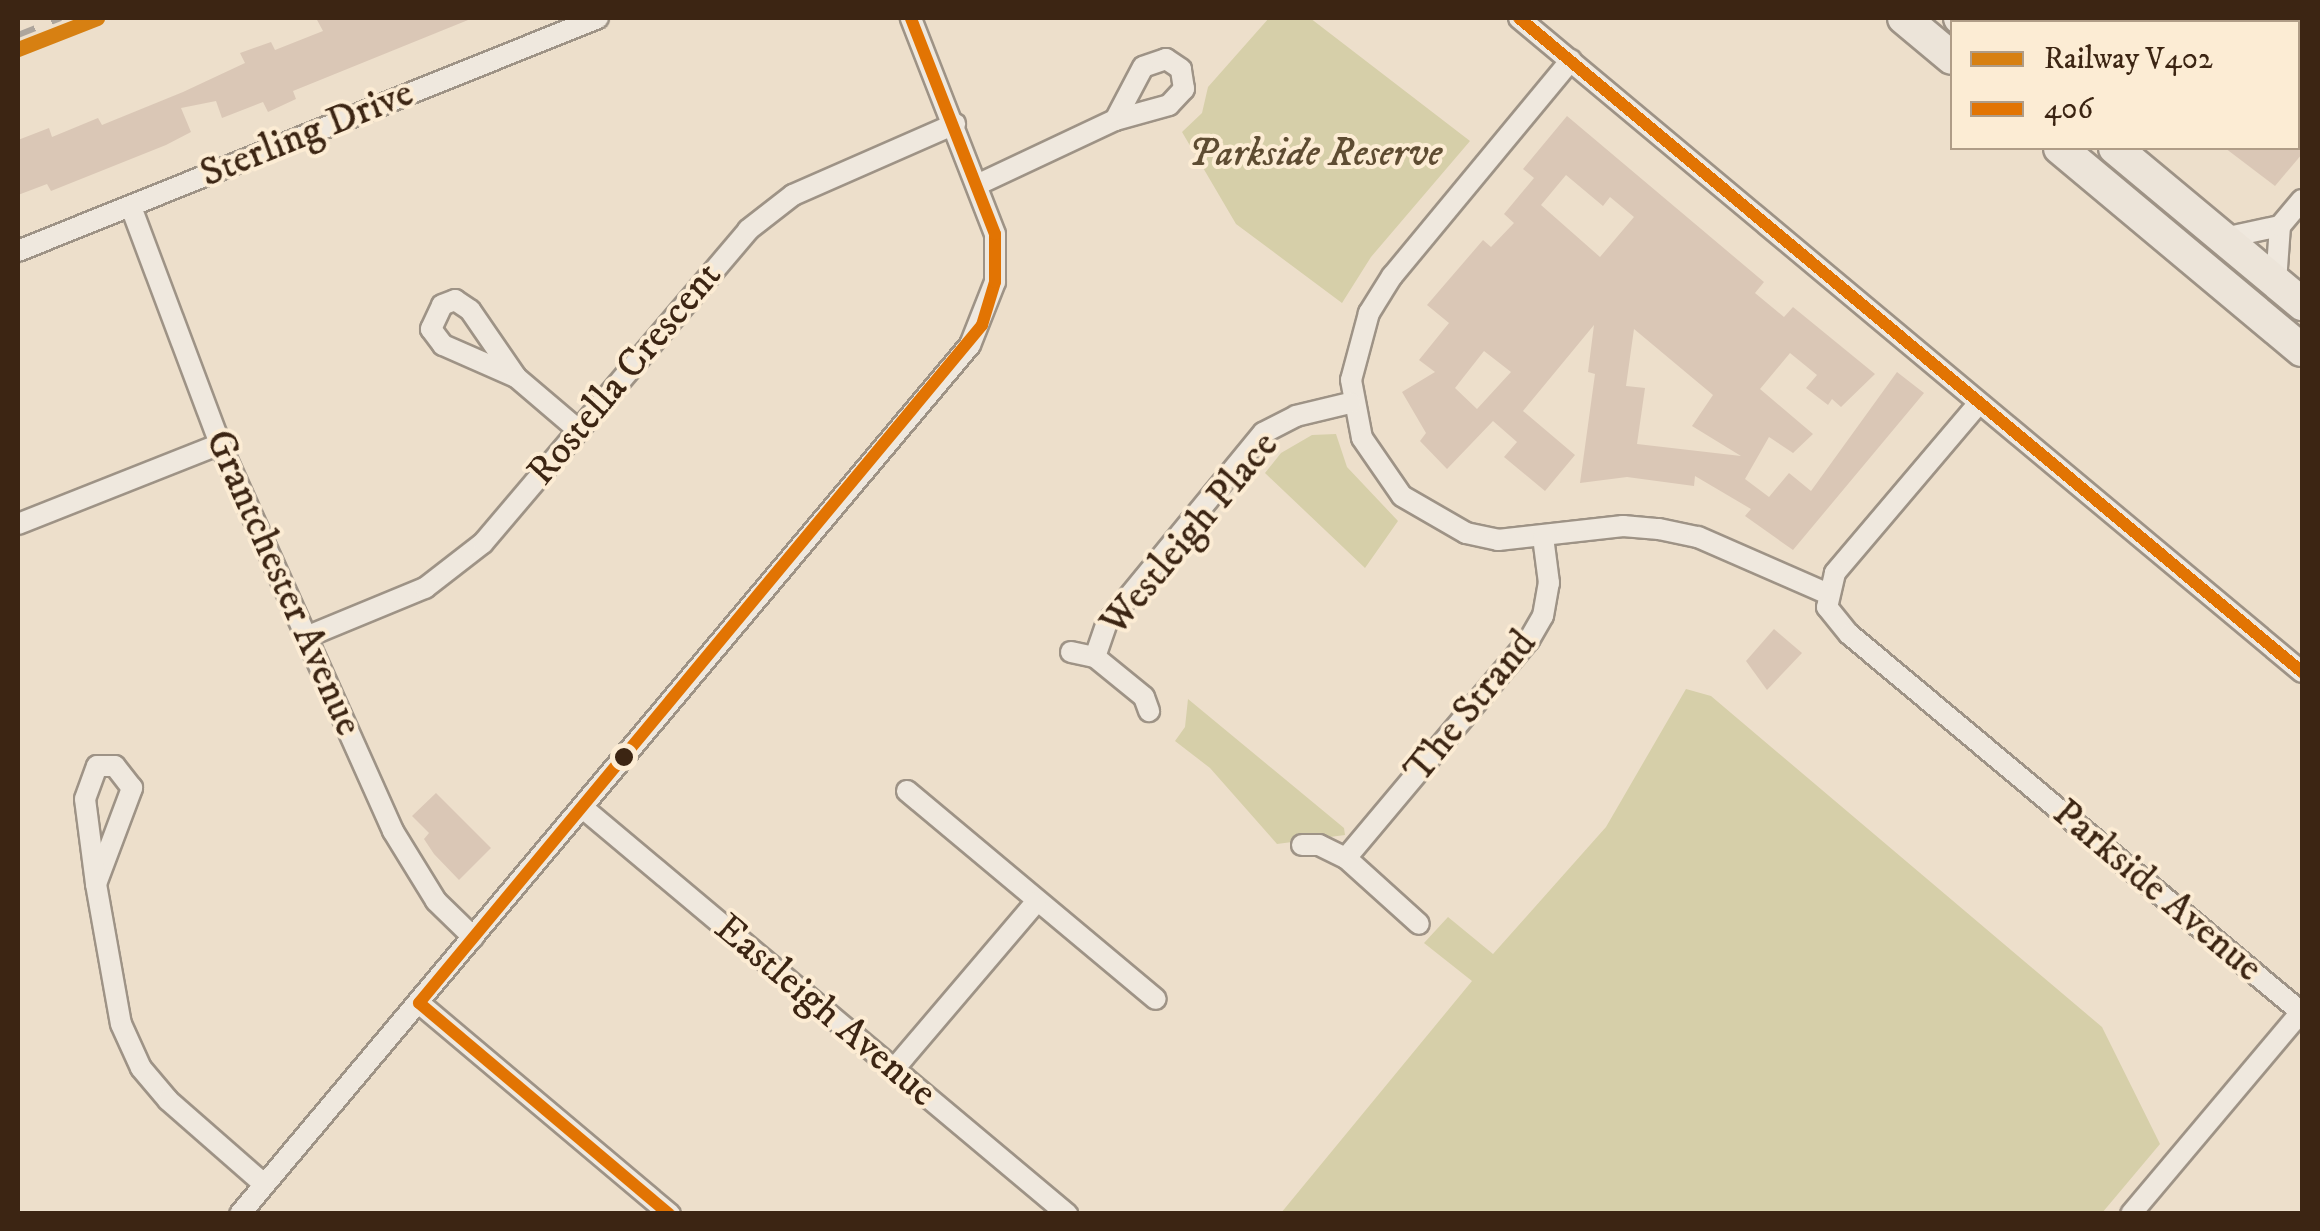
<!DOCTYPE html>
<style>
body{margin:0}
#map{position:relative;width:2320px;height:1231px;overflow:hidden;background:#eddfcb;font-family:"IM FELL DW Pica",serif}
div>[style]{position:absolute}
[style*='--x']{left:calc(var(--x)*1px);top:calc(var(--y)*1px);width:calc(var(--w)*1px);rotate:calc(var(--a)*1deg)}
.green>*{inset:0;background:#d6cfa9}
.building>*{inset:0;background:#dac7b6}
.roads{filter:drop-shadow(2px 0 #9e9386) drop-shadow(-2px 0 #9e9386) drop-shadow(0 2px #9e9386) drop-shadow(0 -2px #9e9386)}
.minor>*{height:20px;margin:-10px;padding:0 10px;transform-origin:10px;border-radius:10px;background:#efe8de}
.primary>*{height:32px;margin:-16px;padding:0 16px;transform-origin:16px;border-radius:16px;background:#ece4d9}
.rail>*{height:6px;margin-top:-3px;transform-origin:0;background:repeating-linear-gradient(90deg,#ada59c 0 18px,transparent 0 36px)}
.bus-1>*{height:12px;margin:-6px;padding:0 6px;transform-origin:6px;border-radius:6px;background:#e27403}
.rail-1>*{height:15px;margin:-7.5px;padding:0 7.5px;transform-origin:7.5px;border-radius:7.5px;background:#d78012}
.dots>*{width:28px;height:28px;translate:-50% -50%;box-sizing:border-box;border:5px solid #fcecd4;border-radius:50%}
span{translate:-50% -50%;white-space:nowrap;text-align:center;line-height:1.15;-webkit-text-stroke:8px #fcecd4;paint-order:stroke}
.street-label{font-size:40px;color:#3c2513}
.park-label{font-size:40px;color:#5e4c32;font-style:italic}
.frame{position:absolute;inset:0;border:20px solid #3c2513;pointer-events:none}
.legend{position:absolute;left:1950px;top:20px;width:350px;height:130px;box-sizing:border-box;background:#fcecd4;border:2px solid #af9c87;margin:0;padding:12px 18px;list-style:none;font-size:30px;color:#3c2513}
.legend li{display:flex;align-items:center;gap:20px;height:50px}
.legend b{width:50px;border:2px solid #af9c87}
</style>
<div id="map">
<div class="green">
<div style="clip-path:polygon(1269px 18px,1310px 18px,1470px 141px,1371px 257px,1342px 303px,1236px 224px,1182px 132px,1202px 113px,1208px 87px)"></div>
<div style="clip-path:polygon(1336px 434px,1347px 467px,1398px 521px,1365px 568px,1265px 473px,1281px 453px,1312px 435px)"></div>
<div style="clip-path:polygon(1686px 689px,1711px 696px,2102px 1027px,2160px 1144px,2102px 1213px,1281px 1213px,1472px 981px,1424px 943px,1448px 917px,1493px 954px,1606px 827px)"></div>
<div style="clip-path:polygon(1188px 699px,1344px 828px,1345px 835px,1277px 844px,1210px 768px,1175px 741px,1185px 727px)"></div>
</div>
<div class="building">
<div style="clip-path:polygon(316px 18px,473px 18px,293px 91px,296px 99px,268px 112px,263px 102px,222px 118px,216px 101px,181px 108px,191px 132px,166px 145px,51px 191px,47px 184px,18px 195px,18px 140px,49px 128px,52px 137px,98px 118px,102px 125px,183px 92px,245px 63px,240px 53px,271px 42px,275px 50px,323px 31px)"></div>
<div style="clip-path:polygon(evenodd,1567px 116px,1764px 282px,1755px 293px,1784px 317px,1793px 307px,1875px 374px,1841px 407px,1832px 399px,1828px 405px,1806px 388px,1817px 375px,1790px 353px,1760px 389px,1813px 434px,1793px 453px,1769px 437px,1745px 479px,1769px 497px,1789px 473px,1811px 491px,1897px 372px,1924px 393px,1793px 550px,1745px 516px,1751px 509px,1695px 476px,1694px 486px,1627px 477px,1580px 483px,1595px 374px,1588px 372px,1594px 325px,1523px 411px,1575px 455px,1545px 491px,1504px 457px,1517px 442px,1493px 421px,1447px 469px,1420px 441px,1426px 433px,1402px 392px,1435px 372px,1419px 360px,1449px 323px,1427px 305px,1483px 240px,1491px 247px,1514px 223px,1504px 214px,1534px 178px,1523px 169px,1567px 116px,1566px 175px,1603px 206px,1610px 197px,1634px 217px,1600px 257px,1541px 205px,1566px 175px,1567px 116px,1634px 329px,1713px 395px,1692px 426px,1741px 456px,1637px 444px,1645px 388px,1626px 386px,1634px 329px,1567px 116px,1484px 351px,1511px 372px,1477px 409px,1455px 388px,1484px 351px)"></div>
<div style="clip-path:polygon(2225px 148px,2302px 148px,2302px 154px,2275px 186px)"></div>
<div style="clip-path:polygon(1774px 629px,1802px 653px,1767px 690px,1746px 661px)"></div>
<div style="clip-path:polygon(436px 793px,491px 848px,459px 880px,434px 854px,424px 839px,429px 833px,412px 816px)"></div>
</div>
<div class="roads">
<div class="minor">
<div style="--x:1519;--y:18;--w:1020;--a:39.87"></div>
<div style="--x:2233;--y:18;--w:7;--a:34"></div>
<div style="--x:1571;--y:60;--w:281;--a:129.6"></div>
<div style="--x:1392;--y:276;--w:44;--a:121.9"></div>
<div style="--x:1369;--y:313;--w:69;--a:105"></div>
<div style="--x:1351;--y:380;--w:59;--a:79.3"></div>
<div style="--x:1362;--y:438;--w:70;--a:55.4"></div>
<div style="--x:1402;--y:496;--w:74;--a:30"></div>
<div style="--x:1466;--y:533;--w:33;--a:12"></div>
<div style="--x:1498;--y:540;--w:126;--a:-6.4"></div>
<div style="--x:1623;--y:526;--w:36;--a:5"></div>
<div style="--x:1659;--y:529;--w:40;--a:12"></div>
<div style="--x:1698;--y:537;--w:140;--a:23.6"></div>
<div style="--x:2298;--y:70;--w:6;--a:45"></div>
<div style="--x:979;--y:184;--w:150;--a:-25.2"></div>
<div style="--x:1115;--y:120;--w:56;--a:-15.5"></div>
<div style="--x:1169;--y:105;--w:22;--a:-47"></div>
<div style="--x:1184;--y:89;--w:20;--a:-99"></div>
<div style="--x:1181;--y:69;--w:18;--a:-146"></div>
<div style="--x:1166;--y:59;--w:24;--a:161"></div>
<div style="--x:1143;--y:67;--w:60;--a:117.8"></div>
<div style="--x:131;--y:207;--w:253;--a:69.4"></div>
<div style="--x:220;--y:444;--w:424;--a:65.9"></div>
<div style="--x:393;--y:831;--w:82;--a:58.4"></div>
<div style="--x:436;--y:901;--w:52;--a:44.2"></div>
<div style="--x:2224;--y:238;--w:57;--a:-12.1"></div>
<div style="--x:18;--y:251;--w:625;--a:-21.89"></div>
<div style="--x:2276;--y:282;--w:56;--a:-85.9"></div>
<div style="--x:2280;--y:226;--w:34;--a:-50"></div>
<div style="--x:516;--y:377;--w:80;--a:-156.3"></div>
<div style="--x:443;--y:345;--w:20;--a:-127"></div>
<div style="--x:431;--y:329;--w:26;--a:-65"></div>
<div style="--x:442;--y:305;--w:14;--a:-21"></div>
<div style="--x:455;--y:300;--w:18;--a:34"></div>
<div style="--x:470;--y:310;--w:81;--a:55.5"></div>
<div style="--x:516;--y:377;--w:80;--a:40.4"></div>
<div style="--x:1979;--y:403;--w:223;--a:130.3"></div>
<div style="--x:1835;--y:573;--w:35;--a:103"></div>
<div style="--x:1827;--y:607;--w:35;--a:51"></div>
<div style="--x:1849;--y:634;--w:589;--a:39.91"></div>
<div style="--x:2301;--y:1012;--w:264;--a:130.1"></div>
<div style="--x:18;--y:524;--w:217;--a:-21.6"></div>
<div style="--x:306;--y:637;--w:129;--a:-22.4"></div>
<div style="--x:425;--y:588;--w:73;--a:-37.8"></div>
<div style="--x:483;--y:543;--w:410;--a:-49.7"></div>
<div style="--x:748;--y:230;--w:57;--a:-37.9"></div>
<div style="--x:793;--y:195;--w:177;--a:-23.7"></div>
<div style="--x:1071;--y:652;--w:25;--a:12"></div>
<div style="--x:1095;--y:657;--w:63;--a:39.2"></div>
<div style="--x:1144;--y:697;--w:15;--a:70"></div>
<div style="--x:1095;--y:657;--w:36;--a:-71"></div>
<div style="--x:1107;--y:623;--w:246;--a:-50.6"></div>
<div style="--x:1263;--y:433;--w:37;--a:-27"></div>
<div style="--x:1296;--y:416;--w:56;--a:-13.5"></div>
<div style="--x:907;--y:791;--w:324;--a:39.9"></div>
<div style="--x:583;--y:808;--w:632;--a:39.99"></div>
<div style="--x:1302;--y:845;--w:17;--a:0"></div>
<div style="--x:1319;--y:845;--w:30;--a:26"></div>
<div style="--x:1346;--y:858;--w:98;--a:42.1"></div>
<div style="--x:1346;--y:858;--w:285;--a:-50"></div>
<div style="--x:1529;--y:640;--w:28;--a:-60"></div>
<div style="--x:1543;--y:616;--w:34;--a:-80"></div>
<div style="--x:1549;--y:583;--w:46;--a:-97.4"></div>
<div style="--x:96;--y:884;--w:103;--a:-69.4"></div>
<div style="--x:132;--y:788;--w:28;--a:-128"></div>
<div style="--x:115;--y:766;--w:18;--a:180"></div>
<div style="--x:97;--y:766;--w:35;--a:110"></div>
<div style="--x:85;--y:799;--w:86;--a:82.6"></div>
<div style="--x:96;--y:884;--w:142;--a:79.9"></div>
<div style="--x:121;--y:1024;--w:48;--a:65.6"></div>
<div style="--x:141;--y:1068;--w:42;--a:49.8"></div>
<div style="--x:168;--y:1100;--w:128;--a:41.2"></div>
<div style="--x:419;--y:1003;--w:328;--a:40.1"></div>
<div style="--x:894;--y:1069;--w:219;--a:-49.6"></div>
<div style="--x:240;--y:1214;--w:1135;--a:-49.97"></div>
<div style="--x:970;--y:345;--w:68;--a:-68.4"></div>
<div style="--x:995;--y:282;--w:48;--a:-90"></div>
<div style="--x:995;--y:234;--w:232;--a:-111.3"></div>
</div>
<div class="primary">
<div style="--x:1904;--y:18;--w:62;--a:39.8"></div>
<div style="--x:1960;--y:18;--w:7;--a:34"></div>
<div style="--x:2060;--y:148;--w:315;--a:39.9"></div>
<div style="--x:2115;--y:148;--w:244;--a:39.8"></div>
</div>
</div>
<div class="rail">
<div style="--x:18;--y:35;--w:46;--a:-21.6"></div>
</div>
<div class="bus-1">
<div style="--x:1519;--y:18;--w:1020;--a:39.87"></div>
<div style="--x:669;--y:1214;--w:327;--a:-139.8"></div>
<div style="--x:419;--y:1003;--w:881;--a:-50.29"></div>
<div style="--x:982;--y:325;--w:45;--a:-73.2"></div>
<div style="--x:995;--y:282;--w:48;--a:-90"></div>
<div style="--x:995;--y:234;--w:232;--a:-111.3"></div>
</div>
<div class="rail-1">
<div style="--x:18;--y:49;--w:85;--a:-21.4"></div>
</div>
<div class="dots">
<div style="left:624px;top:757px;background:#3c2513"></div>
</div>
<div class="street-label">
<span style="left:307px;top:134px;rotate:-22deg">Sterling Drive</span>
<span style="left:625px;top:374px;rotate:-50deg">Rostella Crescent</span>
<span style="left:1190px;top:534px;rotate:-50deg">Westleigh Place</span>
<span style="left:283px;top:583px;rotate:66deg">Grantchester Avenue</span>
<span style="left:1471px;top:707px;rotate:-51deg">The Strand</span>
<span style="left:2157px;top:891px;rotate:40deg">Parkside Avenue</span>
<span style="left:825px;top:1011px;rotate:40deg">Eastleigh Avenue</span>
</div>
<div class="park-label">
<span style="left:1315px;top:154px">Parkside Reserve</span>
</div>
<div class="frame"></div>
<ul class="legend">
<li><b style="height:12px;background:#d78012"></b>Railway V402</li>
<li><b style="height:12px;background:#e27403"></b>406</li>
</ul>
</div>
